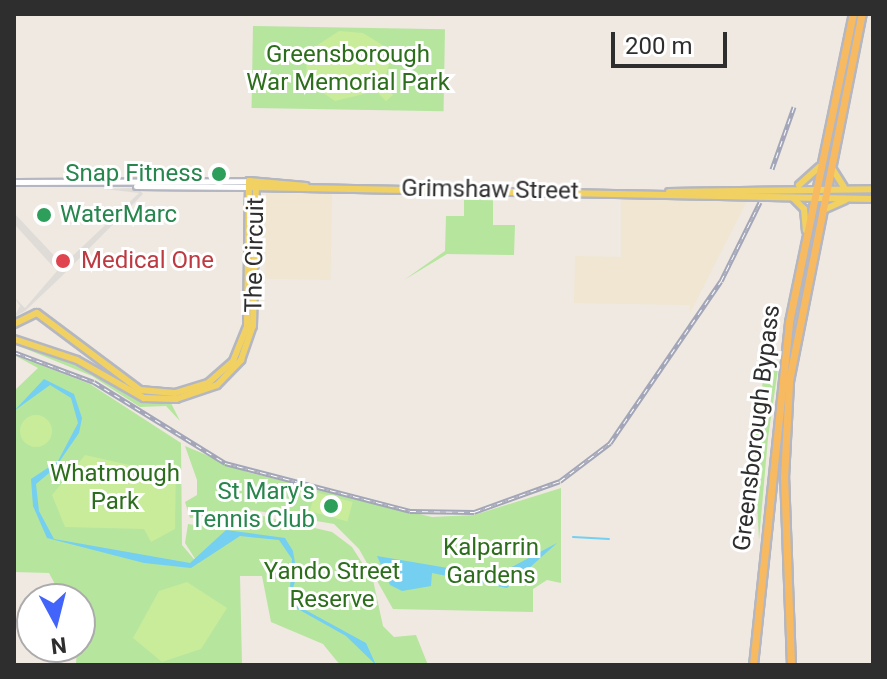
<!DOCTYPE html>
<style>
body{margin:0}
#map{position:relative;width:887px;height:679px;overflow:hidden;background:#efe9e1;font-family:Roboto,sans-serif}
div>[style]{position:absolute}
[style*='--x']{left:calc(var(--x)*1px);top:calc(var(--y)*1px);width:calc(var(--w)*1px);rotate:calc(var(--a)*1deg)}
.education>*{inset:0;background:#f0e6d1;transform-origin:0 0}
.green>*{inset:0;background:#b6e59e;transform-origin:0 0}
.pitch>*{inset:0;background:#c9ec9a;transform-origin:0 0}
.round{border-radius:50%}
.plaza>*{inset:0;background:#dfdcd8}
.water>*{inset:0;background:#75cff0}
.stream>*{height:2px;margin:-1px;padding:0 1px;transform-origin:1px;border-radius:1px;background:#75cff0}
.roads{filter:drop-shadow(2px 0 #b4b7c1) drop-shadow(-2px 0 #b4b7c1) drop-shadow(0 2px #b4b7c1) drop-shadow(0 -2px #b4b7c1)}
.secondary>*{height:5px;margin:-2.5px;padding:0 2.5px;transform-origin:2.5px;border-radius:2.5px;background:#fff}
.primary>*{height:6px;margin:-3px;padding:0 3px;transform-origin:3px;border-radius:3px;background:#f2d163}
.trunk>*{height:7px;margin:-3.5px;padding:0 3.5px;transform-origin:3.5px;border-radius:3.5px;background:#f8ba60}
.rail>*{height:5px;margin-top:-2.5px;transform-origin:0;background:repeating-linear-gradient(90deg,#fff 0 6px,#a3a6b8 0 12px);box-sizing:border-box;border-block:2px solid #a3a6b8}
.dots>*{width:22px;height:22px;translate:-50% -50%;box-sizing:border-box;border:4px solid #fff;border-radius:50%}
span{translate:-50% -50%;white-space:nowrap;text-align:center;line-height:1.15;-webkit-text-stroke:6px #fff;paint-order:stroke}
.park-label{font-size:24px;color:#2c6e1b}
.leisure-label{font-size:24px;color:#27864d}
.right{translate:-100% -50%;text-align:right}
.left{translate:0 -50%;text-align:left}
.street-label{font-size:24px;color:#2e2e2e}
.health-label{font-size:24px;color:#be3a42}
.frame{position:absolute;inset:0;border:16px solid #2e2e2e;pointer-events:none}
.north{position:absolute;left:16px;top:583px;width:80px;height:80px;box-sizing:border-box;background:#fff;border:2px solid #ababab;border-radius:50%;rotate:173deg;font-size:22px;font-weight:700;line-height:32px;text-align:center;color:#2e2e2e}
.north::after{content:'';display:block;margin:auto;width:28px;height:36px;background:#4264fb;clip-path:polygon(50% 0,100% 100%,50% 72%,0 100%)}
.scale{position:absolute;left:611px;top:32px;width:116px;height:36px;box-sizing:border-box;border:4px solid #2e2e2e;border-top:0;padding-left:10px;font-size:24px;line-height:28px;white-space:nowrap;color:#2e2e2e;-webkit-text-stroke:6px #fff;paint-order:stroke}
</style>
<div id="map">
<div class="education">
<div style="left:332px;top:194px;width:86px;height:66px;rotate:91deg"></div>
<div style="clip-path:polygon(621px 199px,748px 199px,690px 313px,690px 305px,574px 303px,575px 256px,621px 257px)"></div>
</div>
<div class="green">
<div style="left:253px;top:26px;width:192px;height:82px;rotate:1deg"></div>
<div style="clip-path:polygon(464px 196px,493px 196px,493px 225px,515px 225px,514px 255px,447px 254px,404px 280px,445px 251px,446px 216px,464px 216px)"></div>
<div style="clip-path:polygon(14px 344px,78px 364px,136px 398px,171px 403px,180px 421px,166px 406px,140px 407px,92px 376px)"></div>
<div style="clip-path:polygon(14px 355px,90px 384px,181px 443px,182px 545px,199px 565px,185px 543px,188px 524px,207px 527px,254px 514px,332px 532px,352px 547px,373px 580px,383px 626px,394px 637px,416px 635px,428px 665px,340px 665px,323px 644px,271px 622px,262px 576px,240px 576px,242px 665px,76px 665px,80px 599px,63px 599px,49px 573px,14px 572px,14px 391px,38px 368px)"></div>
<div style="clip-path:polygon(779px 362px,768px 438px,759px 540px,754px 447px,763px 380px)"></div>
<div style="clip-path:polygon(185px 446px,247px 472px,432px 517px,474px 515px,561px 488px,561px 583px,547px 580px,533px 589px,533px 612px,393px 609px,359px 549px,334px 524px,253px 510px,190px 518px,185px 502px,197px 495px,197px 480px)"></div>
</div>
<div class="pitch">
<div style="clip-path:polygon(339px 31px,363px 33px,384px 46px,390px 61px,383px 85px,393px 95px,386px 101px,376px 91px,335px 101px,306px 81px,307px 52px)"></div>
<div class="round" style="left:20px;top:415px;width:32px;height:32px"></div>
<div style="clip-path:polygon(85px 455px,134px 466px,176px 464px,175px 529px,151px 542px,144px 529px,65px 527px,52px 495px)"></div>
<div style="left:315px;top:492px;width:39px;height:20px;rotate:15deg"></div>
<div style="clip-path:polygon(187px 582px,227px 608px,201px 649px,162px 662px,133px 638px,159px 591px)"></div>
</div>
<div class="plaza">
<div style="clip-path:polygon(131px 188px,140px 190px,143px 194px,61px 277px,25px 311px,14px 317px,20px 306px,14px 297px,25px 308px,57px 271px,16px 226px,14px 213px,63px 265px,139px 193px,104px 189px)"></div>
</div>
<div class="water">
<div style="clip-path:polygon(44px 379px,74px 394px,82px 418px,79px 433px,55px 468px,36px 484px,39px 511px,54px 539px,190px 563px,226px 530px,285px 538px,293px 551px,297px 575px,289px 601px,366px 643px,376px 665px,346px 636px,289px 604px,292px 559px,279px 540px,240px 536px,191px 568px,144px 563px,47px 538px,33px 506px,31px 479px,58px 461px,78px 423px,71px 398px,50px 385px,14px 411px)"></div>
<div style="clip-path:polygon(557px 543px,507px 588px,432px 573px,431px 586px,402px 591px,390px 585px,377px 556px,495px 576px)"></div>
</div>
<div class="stream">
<div style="--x:573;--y:537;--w:36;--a:3"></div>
</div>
<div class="roads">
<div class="secondary">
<div style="--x:14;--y:182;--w:235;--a:-0.2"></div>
<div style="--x:136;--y:186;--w:113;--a:0.5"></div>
</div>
<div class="primary">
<div style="--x:832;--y:168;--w:22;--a:58"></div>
<div style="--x:799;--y:185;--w:27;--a:-42"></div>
<div style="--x:250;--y:187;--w:623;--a:1.1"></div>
<div style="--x:669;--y:192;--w:204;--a:-0.8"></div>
<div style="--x:794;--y:199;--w:14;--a:45"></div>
<div style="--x:804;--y:209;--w:21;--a:85"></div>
<div style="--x:823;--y:210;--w:24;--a:-24"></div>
<div style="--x:14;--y:324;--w:25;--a:-26"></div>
<div style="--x:37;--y:313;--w:129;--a:36.8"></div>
<div style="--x:140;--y:390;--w:35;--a:5"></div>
<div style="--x:175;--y:393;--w:34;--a:-17"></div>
<div style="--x:208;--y:383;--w:33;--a:-41"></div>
<div style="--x:233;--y:361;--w:38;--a:-68"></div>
<div style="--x:247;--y:326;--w:145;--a:-89.2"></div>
<div style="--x:249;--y:181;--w:57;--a:5"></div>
<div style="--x:14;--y:339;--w:66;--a:18.4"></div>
<div style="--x:77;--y:360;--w:77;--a:29.6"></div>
<div style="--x:144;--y:398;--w:32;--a:2"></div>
<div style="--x:176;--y:399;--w:43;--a:-18.9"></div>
<div style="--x:217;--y:385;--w:35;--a:-46"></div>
<div style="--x:241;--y:360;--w:36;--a:-71"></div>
<div style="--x:253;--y:326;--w:142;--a:-88.8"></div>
</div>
<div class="trunk">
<div style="--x:753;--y:665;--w:345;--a:-84"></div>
<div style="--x:789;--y:322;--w:315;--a:-78.3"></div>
<div style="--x:791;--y:665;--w:187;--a:-92.1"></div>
<div style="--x:784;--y:478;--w:97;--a:-87"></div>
<div style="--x:789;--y:381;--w:374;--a:-78.8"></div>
</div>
</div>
<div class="rail">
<div style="--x:772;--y:169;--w:66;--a:-70.5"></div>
<div style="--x:14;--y:352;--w:85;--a:20.6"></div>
<div style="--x:94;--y:382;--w:154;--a:31.7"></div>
<div style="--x:225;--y:463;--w:191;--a:14.5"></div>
<div style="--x:410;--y:511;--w:64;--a:0.9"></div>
<div style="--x:474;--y:512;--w:91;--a:-19.8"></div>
<div style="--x:560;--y:481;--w:63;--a:-37.2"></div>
<div style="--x:610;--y:443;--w:196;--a:-55.6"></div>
<div style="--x:721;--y:281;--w:88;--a:-63.7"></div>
</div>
<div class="dots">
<div style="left:219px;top:174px;background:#2e9e5b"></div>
<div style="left:44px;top:215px;background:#2e9e5b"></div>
<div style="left:63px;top:261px;background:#e0444e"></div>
<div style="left:331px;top:506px;background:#2e9e5b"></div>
</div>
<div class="park-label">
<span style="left:348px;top:69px">Greensborough<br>War Memorial Park</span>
<span style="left:115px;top:488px">Whatmough<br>Park</span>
<span style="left:491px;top:562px">Kalparrin<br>Gardens</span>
<span style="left:332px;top:586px">Yando Street<br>Reserve</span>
</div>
<div class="leisure-label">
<span class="right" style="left:203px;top:174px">Snap Fitness</span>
<span class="left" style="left:60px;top:215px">WaterMarc</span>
<span class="right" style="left:315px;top:506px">St Mary's<br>Tennis Club</span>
</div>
<div class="street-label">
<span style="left:490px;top:190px;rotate:1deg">Grimshaw Street</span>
<span style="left:255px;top:255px;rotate:-89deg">The Circuit</span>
<span style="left:757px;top:428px;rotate:-83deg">Greensborough Bypass</span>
</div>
<div class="health-label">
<span class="left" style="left:81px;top:261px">Medical One</span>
</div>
<div class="frame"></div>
<div class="north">N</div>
<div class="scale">200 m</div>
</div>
